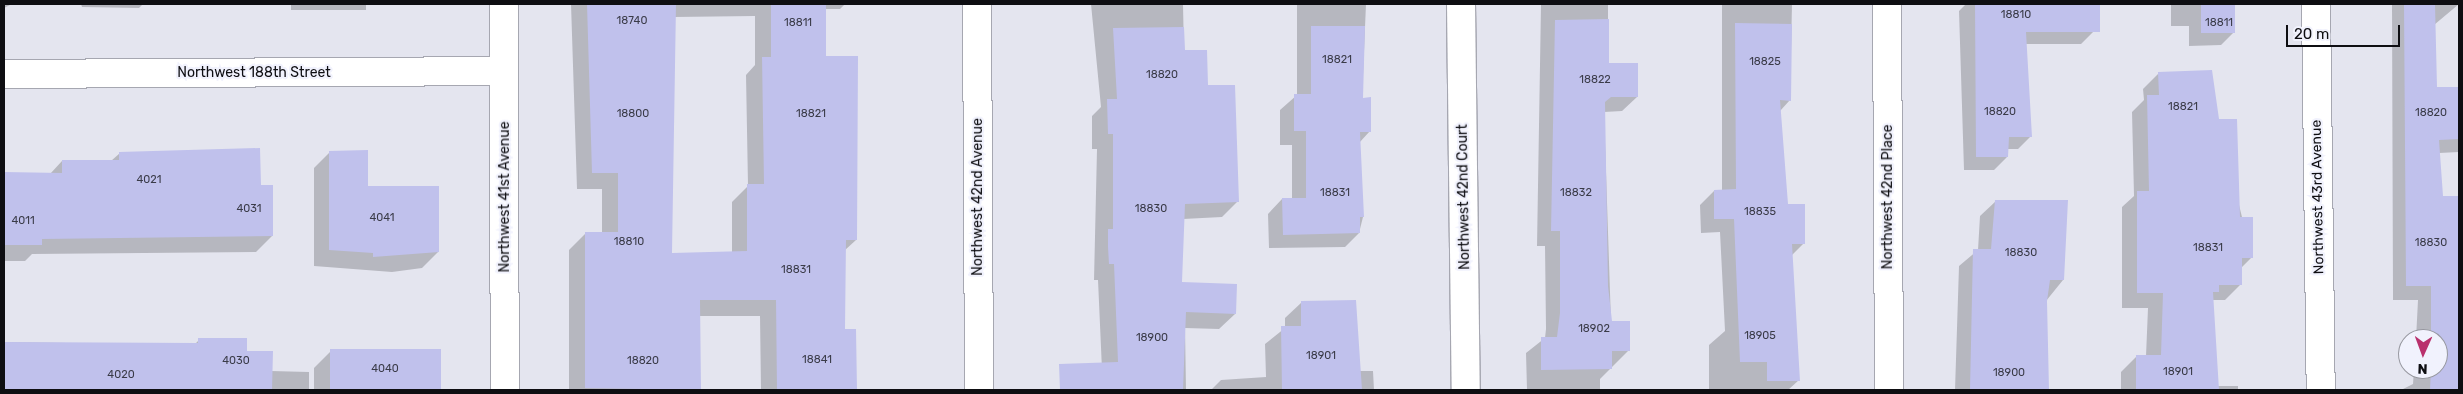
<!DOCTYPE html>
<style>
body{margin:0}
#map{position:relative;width:2463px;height:394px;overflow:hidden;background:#e4e5ef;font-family:Rubik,sans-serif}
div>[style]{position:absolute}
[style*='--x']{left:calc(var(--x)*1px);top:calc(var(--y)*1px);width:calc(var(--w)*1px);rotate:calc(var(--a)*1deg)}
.shadow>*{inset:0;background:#0003;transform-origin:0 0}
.building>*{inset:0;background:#c0c1ec;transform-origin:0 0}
.roads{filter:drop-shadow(1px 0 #a6a7b1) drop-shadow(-1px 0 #a6a7b1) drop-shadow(0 1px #a6a7b1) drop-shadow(0 -1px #a6a7b1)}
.minor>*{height:28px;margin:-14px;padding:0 14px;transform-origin:14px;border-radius:14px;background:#fff}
.tertiary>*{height:28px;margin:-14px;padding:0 14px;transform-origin:14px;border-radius:14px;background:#fff}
span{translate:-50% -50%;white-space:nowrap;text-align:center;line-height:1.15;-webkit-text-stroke:4.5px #f1f2fd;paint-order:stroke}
.number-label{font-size:11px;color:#3a3b48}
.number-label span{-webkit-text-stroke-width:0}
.street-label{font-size:14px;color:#0e0e12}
.frame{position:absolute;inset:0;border:5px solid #0e0e12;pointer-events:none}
.north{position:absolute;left:2398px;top:329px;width:50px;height:50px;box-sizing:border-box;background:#f1f2fd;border:1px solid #96979f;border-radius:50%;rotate:182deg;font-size:14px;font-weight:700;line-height:20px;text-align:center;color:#0e0e12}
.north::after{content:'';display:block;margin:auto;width:18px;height:22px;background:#b9306d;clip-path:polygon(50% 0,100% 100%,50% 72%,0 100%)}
.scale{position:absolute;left:2286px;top:25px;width:114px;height:22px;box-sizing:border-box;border:2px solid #0e0e12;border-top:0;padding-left:6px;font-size:15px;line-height:18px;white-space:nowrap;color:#0e0e12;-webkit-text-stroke:4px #f1f2fd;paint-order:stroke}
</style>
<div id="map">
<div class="shadow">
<div style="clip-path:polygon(4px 4px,12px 4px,4px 8px)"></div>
<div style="clip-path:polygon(81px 4px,143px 4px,139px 8px,82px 7px)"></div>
<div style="left:291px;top:4px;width:75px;height:6px"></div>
<div style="clip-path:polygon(evenodd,571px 4px,845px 4px,840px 9px,825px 9px,825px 58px,856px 240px,844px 251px,844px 330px,855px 330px,855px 390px,761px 390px,760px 316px,699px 316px,699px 390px,569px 390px,569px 250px,586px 233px,602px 233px,602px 189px,577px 189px,571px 4px,755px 16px,755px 65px,746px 75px,748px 186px,732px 202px,732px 253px,671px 254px,674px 17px,755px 16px)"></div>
<div style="clip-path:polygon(1091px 4px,1183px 4px,1184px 52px,1207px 87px,1238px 201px,1222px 217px,1183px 219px,1181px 283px,1235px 314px,1219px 329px,1185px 328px,1186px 390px,1093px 390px,1093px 380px,1102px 370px,1098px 280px,1094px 280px,1097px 149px,1092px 149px,1092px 116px,1101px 107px)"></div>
<div style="clip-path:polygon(1297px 4px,1366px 4px,1362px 99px,1370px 131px,1359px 143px,1363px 217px,1359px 233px,1345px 247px,1269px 248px,1268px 214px,1282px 199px,1292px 199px,1292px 145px,1280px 145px,1280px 110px,1297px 95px)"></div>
<div style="clip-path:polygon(1541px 4px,1608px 4px,1608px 65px,1637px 97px,1622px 111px,1604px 112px,1611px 322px,1629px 350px,1600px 379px,1600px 390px,1527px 390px,1526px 353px,1545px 338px,1546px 329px,1545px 246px,1537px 246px)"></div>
<div style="clip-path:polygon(1722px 4px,1792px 4px,1790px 100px,1780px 111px,1787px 206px,1804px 243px,1791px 256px,1799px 380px,1788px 390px,1709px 390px,1709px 345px,1725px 331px,1720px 232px,1701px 233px,1700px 205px,1714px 191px,1722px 191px)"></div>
<div style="clip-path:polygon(1966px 4px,2094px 4px,2094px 31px,2081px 44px,2025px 44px,2031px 136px,2018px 149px,2007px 149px,2007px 157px,1994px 170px,1964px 170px,1959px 11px)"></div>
<div style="clip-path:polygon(2171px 4px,2234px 4px,2235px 31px,2221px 45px,2189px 46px,2189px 26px,2171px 26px)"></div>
<div style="clip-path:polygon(2392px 4px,2459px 4px,2434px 25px,2436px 89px,2459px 88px,2459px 152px,2439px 153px,2442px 198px,2459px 198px,2459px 390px,2401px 390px,2413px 384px,2414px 369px,2438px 369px,2438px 339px,2416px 339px,2418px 300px,2393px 300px)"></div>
<div style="clip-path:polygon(2159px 73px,2218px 121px,2252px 257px,2241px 268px,2241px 284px,2225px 300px,2212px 300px,2218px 386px,2238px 386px,2238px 390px,2121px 390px,2121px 372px,2137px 356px,2146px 356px,2148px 308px,2122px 308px,2122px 207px,2134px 196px,2132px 112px,2144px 100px,2143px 89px)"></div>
<div style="clip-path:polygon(330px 152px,438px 252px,422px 268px,392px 272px,314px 266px,314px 168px)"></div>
<div style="clip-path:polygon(120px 153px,260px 186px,272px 236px,256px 252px,32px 254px,25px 261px,4px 261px,4px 174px,50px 174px,62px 161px,111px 161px)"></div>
<div style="clip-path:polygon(1996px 201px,2063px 280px,2046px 301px,2048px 390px,1955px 390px,1959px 266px,1978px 250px,1980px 216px)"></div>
<div style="clip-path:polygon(1302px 302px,1360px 371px,1373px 371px,1374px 390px,1211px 390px,1221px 380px,1266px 377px,1265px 344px,1285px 328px,1285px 318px)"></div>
<div style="clip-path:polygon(199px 340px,246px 352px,271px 371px,309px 372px,309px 390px,4px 390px,4px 342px,194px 345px)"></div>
<div style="clip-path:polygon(440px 351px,440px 390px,314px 390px,314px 368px,330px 352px)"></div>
</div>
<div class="building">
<div style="clip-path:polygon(587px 4px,676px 4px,672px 253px,747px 251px,747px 184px,764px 184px,762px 57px,771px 57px,771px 4px,826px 4px,826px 56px,858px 56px,857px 240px,846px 240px,845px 329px,856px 329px,857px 390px,777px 390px,776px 300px,700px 300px,701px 390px,585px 388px,585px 232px,618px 232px,618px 173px,592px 173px)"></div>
<div style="clip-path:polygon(1975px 4px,2100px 4px,2100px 32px,2026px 32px,2032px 137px,2009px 137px,2008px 157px,1976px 157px)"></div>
<div style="left:2201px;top:4px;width:34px;height:29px"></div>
<div style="clip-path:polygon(2404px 4px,2435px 4px,2437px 87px,2459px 87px,2459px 139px,2439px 140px,2443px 196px,2459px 196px,2459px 390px,2430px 390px,2431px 369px,2438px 369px,2438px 339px,2431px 339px,2431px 286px,2406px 286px)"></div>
<div style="clip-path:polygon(1609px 19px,1609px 63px,1638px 63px,1638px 97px,1611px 97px,1605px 102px,1608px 286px,1612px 321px,1630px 321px,1630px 351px,1612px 351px,1612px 369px,1541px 370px,1541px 337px,1557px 337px,1560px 313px,1560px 231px,1551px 231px,1555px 20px)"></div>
<div style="clip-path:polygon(1735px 23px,1792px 24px,1791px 101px,1780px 100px,1788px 204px,1805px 204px,1805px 244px,1792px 244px,1800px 381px,1767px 381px,1767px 362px,1740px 362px,1734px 219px,1714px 219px,1714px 190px,1736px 189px)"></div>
<div style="clip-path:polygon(1311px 26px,1365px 26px,1363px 98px,1371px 97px,1371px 132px,1360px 132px,1364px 217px,1360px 217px,1360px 233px,1283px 235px,1282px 198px,1306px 198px,1306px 131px,1294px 131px,1294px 94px,1311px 94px)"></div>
<div style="clip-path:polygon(1184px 27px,1185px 50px,1207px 50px,1208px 85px,1235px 85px,1239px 202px,1185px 204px,1182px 282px,1237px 284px,1236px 314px,1186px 312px,1183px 390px,1060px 390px,1059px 364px,1118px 362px,1114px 264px,1109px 264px,1108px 247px,1108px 229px,1113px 229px,1113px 134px,1108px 134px,1107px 99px,1117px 99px,1113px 28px)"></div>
<div style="clip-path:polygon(2212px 70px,2219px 119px,2237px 119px,2240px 217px,2253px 217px,2253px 258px,2242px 258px,2242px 285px,2219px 285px,2219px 292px,2213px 292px,2219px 390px,2136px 390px,2136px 355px,2161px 355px,2163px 293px,2137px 293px,2137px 191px,2149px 191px,2147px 95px,2159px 95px,2158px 72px)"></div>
<div style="clip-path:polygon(260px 148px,261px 185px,273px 185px,273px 236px,42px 239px,42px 245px,4px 245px,4px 172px,62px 173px,62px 160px,119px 160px,119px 152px)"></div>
<div style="clip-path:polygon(368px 150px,368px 186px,439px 186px,439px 252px,373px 257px,373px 253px,329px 250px,329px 151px)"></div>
<div style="clip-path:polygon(1995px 200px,2068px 200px,2064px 280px,2050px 280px,2047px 301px,2049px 390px,1970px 390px,1973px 249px,1991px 249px)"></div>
<div style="clip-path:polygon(1356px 300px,1362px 390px,1282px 390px,1281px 326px,1301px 326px,1301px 301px)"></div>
<div style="clip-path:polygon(198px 338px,247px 338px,247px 351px,273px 351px,272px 390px,4px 390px,4px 342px,198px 343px)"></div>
<div style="left:441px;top:349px;width:41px;height:111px;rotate:90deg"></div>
</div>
<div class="roads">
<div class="minor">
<div style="--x:504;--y:4;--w:386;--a:89.9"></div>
<div style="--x:1461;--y:4;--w:386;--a:89.3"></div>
<div style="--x:1887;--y:4;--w:386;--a:89.7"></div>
<div style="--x:2316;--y:4;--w:386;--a:89.3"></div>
<div style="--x:4;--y:74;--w:500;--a:-0.34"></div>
</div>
<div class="tertiary">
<div style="--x:977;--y:4;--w:386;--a:89.7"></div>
</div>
</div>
<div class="number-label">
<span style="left:2016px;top:15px">18810</span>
<span style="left:632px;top:21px">18740</span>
<span style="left:798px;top:23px">18811</span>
<span style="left:2219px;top:23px">18811</span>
<span style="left:1337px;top:60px">18821</span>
<span style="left:1765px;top:62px">18825</span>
<span style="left:1162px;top:75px">18820</span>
<span style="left:1595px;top:80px">18822</span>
<span style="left:2183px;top:107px">18821</span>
<span style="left:2000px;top:112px">18820</span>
<span style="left:2431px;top:113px">18820</span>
<span style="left:633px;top:114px">18800</span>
<span style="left:811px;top:114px">18821</span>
<span style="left:149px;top:180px">4021</span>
<span style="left:1335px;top:193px">18831</span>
<span style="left:1576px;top:193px">18832</span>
<span style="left:249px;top:209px">4031</span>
<span style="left:1151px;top:209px">18830</span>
<span style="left:1760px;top:212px">18835</span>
<span style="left:382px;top:218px">4041</span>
<span style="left:23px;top:221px">4011</span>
<span style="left:629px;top:242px">18810</span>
<span style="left:2431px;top:243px">18830</span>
<span style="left:2208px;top:248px">18831</span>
<span style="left:2021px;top:253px">18830</span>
<span style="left:796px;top:270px">18831</span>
<span style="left:1594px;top:329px">18902</span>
<span style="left:1760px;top:336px">18905</span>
<span style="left:1152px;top:338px">18900</span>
<span style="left:1321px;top:356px">18901</span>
<span style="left:817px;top:360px">18841</span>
<span style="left:236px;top:361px">4030</span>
<span style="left:643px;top:361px">18820</span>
<span style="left:385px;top:369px">4040</span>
<span style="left:2178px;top:372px">18901</span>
<span style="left:2009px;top:373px">18900</span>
<span style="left:121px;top:375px">4020</span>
</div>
<div class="street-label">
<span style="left:254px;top:73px">Northwest 188th Street</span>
<span style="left:505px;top:197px;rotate:-90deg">Northwest 41st Avenue</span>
<span style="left:978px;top:197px;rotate:-90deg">Northwest 42nd Avenue</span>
<span style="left:1464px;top:197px;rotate:-91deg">Northwest 42nd Court</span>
<span style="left:1888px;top:197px;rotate:-90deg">Northwest 42nd Place</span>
<span style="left:2318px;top:197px;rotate:-91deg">Northwest 43rd Avenue</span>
</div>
<div class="frame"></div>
<div class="north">N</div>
<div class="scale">20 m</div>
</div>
